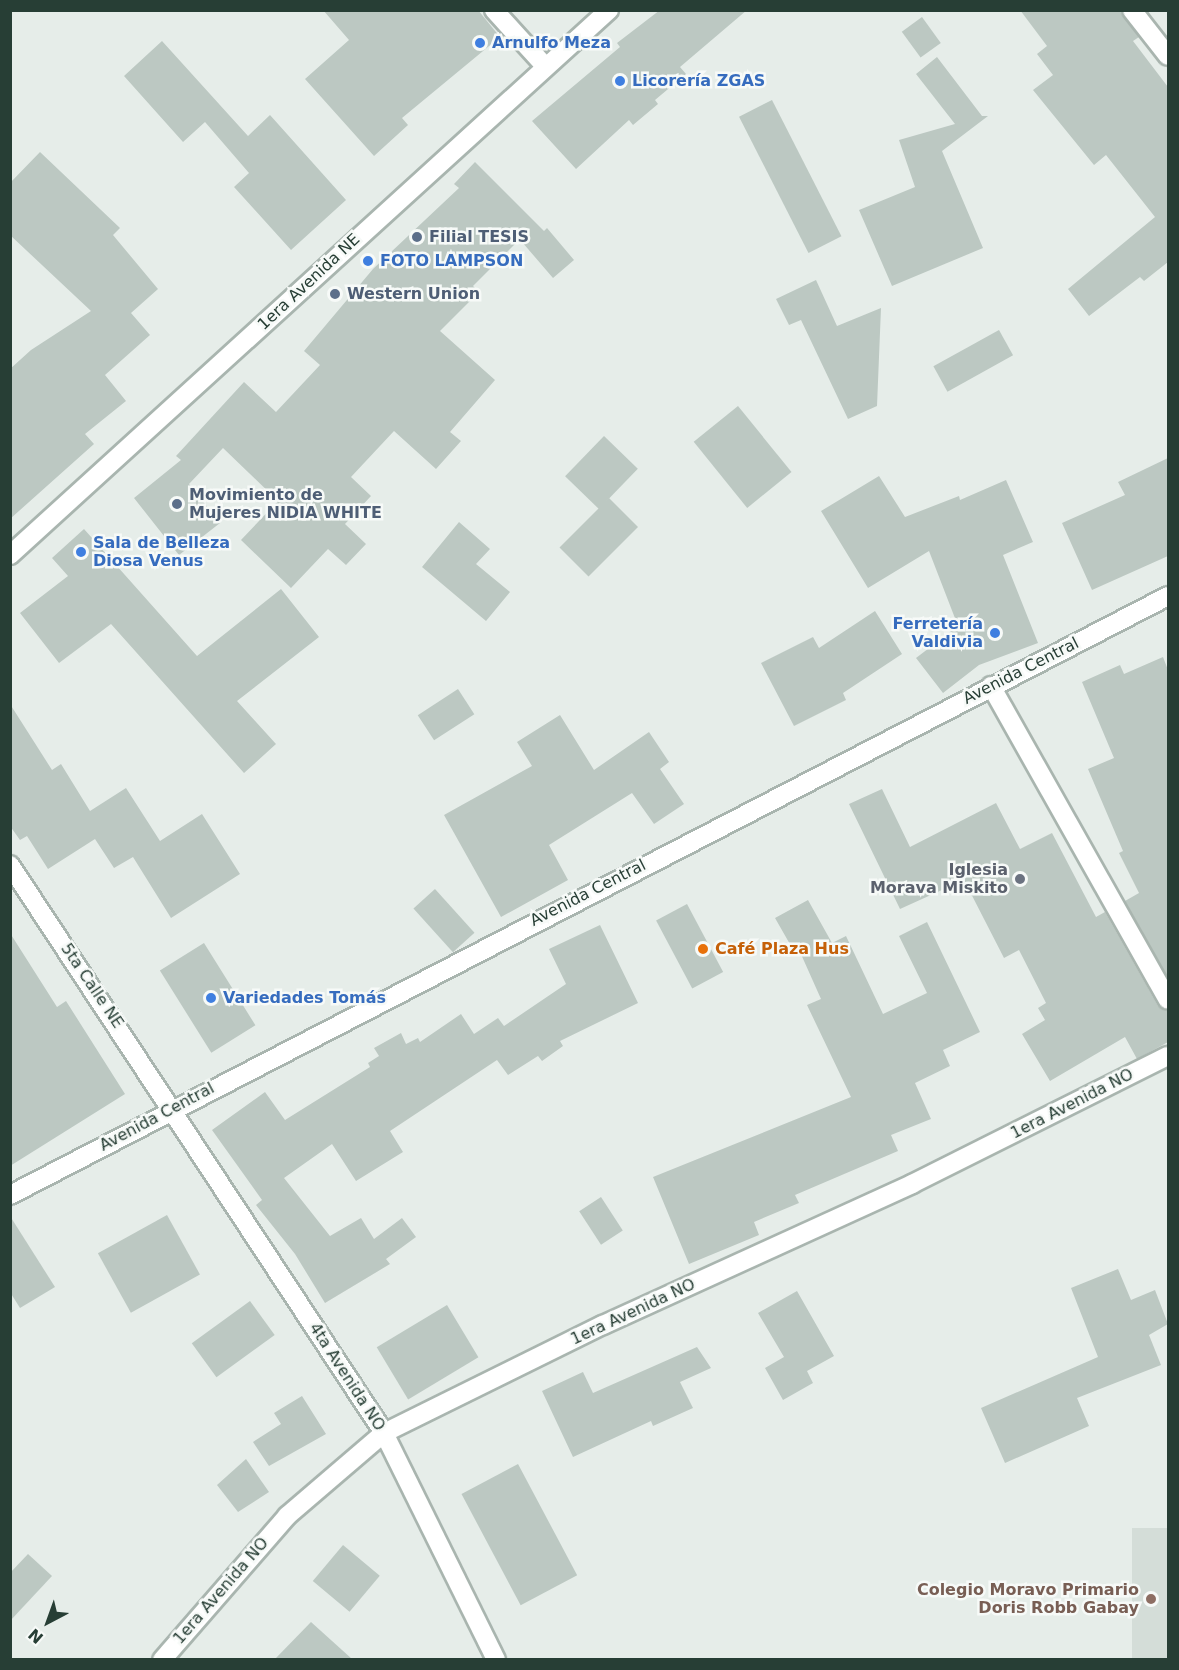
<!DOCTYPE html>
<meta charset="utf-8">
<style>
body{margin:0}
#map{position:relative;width:1179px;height:1670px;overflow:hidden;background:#e6ede9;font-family:"DejaVu Sans",sans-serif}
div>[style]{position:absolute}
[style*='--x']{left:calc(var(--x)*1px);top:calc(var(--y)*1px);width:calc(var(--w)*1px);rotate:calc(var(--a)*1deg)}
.built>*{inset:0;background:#d4ddd8;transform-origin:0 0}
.building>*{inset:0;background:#bcc8c2;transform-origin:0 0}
.roads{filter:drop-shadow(2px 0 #a9b5af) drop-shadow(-2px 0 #a9b5af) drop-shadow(0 2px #a9b5af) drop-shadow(0 -2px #a9b5af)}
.minor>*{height:18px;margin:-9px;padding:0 9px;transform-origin:9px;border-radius:9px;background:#fff}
.dots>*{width:16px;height:16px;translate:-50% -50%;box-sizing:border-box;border:3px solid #f7faf8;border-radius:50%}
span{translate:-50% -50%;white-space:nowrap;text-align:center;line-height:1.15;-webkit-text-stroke:5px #f7faf8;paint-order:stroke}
.shop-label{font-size:16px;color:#366cbe;font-weight:700}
.left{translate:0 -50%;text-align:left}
.right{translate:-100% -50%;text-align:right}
.service-label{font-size:16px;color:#4e5e75;font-weight:700}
.street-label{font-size:16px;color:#273e35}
.worship-label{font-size:16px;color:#5b616d;font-weight:700}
.food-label{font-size:16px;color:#c56008;font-weight:700}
.education-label{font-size:16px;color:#785e54;font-weight:700}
.frame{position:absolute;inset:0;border:12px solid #273e35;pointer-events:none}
.north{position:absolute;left:18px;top:1592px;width:60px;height:60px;-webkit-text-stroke:4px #f7faf8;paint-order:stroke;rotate:221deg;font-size:16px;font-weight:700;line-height:24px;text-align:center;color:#273e35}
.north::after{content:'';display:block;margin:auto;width:21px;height:27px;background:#273e35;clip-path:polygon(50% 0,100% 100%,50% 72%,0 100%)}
</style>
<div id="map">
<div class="built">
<div style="left:1168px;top:1528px;width:131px;height:36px;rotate:90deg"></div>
</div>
<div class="building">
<div style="clip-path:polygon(323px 10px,478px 10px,500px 37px,402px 118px,408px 125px,374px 156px,305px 79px,349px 40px)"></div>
<div style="clip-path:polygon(660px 10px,747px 10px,680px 67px,686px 74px,655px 100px,658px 104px,633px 125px,629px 120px,576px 169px,532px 121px,620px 47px,617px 43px)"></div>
<div style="clip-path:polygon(1020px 10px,1119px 10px,1139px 37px,1133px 41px,1168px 87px,1168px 262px,1144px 281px,1140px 277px,1089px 316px,1068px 289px,1155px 217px,1106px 155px,1094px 165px,1033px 90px,1053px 75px,1037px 54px,1047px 46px)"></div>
<div style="left:922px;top:17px;width:32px;height:25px;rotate:54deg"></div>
<div style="clip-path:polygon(162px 41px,248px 136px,270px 115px,346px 200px,291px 250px,234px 187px,249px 173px,205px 122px,183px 142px,124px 76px)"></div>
<div style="clip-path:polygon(937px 57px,982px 116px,988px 116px,942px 151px,983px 248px,892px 286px,859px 210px,915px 187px,899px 140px,955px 124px,916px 74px)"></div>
<div style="left:772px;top:100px;width:153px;height:37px;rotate:63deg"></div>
<div style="clip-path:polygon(40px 152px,120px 228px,113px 235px,158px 289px,131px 313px,150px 335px,105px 375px,126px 401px,85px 434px,94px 444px,10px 519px,10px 369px,31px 350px,91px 311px,10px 235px,10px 183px)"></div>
<div style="clip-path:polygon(475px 162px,544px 231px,547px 228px,574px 260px,553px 278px,522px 242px,516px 243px,473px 286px,479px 292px,440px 331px,495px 380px,450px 432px,461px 441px,436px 469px,394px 431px,351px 477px,371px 496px,345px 524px,366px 544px,346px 565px,328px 549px,291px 588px,241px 540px,278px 501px,223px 448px,189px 484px,220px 523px,179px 555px,134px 498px,181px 460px,176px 456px,244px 382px,276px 412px,320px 365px,304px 351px,373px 269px,459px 188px,454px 184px)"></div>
<div style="clip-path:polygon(816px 280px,837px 326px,881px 308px,877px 406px,848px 419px,801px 320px,789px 325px,776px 299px)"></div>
<div style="left:999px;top:330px;width:29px;height:75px;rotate:61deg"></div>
<div style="left:738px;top:406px;width:85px;height:57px;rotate:51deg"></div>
<div style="left:604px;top:436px;width:47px;height:56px;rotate:44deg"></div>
<div style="clip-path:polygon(1168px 458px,1168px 556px,1092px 590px,1062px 523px,1125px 495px,1118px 482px)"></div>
<div style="clip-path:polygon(879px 476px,905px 517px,959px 496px,960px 500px,1006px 480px,1033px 542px,1003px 555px,1038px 643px,979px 665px,943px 693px,916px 658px,958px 626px,929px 551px,868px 588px,821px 511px)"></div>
<div style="left:609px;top:498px;width:41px;height:70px;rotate:45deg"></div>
<div style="clip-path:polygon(459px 522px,490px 549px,476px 564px,510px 592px,486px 621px,422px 567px)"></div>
<div style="clip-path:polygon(84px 529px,197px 656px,281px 589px,319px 637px,237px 701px,276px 744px,244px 773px,111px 624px,59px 663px,20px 613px,68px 576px,52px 558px)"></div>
<div style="clip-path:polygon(875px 611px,902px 654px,843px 693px,846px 700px,794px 726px,761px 663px,813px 637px,819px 648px)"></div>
<div style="clip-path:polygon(1163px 657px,1168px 670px,1168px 978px,1125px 901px,1139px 893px,1119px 853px,1123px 851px,1088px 769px,1114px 758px,1082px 682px,1120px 665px,1124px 674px)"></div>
<div style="left:458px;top:689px;width:30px;height:48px;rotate:57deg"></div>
<div style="clip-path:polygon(10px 704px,52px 770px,61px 764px,90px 811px,126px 788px,160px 841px,202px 814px,240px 874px,171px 918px,133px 857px,114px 868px,95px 839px,48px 869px,27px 836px,20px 840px,10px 826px)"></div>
<div style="clip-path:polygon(560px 715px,594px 770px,649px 732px,669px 762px,660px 769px,684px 804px,654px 824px,632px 793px,549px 845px,568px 880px,501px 917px,444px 815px,532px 766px,517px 742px)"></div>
<div style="clip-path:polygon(882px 789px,910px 847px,996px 803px,1020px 849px,1052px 833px,1096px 917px,1105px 912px,1158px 1006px,1168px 1011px,1168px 1042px,1137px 1059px,1125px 1037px,1050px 1081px,1022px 1034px,1045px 1020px,1038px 1008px,1046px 1003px,1019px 950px,1004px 958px,964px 880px,900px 909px,849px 804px)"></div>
<div style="left:435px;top:889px;width:59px;height:29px;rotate:48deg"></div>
<div style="clip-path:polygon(808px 900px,832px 943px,846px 936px,883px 1014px,927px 993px,899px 936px,927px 922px,980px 1032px,943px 1050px,950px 1066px,915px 1083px,931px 1119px,891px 1135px,898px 1151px,795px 1195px,799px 1203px,754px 1222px,759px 1235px,689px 1264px,653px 1177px,851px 1097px,807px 1005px,821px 999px,796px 943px,791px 946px,775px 918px)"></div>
<div style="left:687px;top:904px;width:77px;height:35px;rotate:62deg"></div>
<div style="clip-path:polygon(600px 925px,638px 1003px,560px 1041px,563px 1046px,542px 1061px,538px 1056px,508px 1075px,497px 1060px,390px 1131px,403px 1152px,356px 1181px,332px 1144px,284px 1178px,330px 1236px,361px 1218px,374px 1239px,402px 1218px,416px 1237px,386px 1259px,390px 1264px,325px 1303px,295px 1254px,256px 1205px,262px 1200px,212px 1130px,265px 1092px,285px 1120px,370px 1067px,368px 1063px,379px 1056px,374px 1048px,401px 1033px,406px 1044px,418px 1038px,420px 1042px,461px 1014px,474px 1034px,498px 1018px,504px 1026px,566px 984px,549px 949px)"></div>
<div style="clip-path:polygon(10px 933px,57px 1007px,66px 1001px,125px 1094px,10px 1166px)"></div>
<div style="left:204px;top:943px;width:97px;height:52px;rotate:58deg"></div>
<div style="left:601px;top:1197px;width:40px;height:26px;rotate:57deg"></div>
<div style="left:167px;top:1215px;width:68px;height:79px;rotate:61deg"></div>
<div style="clip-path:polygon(10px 1216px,55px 1287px,20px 1308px,10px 1292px)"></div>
<div style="clip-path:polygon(1118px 1269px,1131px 1300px,1155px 1290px,1168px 1324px,1149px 1335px,1161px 1365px,1077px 1398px,1089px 1426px,1005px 1463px,981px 1408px,1098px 1357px,1071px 1288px)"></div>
<div style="clip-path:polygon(797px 1291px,834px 1356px,807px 1371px,813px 1383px,783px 1400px,765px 1368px,784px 1357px,758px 1313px)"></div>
<div style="left:250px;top:1301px;width:42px;height:72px;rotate:54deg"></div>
<div style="left:447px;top:1305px;width:61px;height:82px;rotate:59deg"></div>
<div style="clip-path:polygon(697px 1347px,711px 1368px,680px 1382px,693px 1408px,653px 1426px,651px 1421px,573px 1457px,542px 1391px,583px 1372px,593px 1393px)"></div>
<div style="clip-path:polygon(302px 1396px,326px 1434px,269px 1466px,253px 1442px,281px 1424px,274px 1413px)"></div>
<div style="clip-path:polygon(246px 1459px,269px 1492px,238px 1512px,217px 1485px)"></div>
<div style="left:518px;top:1464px;width:126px;height:64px;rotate:62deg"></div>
<div style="left:343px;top:1545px;width:48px;height:47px;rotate:40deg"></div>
<div style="clip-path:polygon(28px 1554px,52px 1576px,10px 1621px,10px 1573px)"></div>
<div style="clip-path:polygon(311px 1622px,352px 1659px,275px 1659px)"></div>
</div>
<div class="roads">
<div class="minor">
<div style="--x:494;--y:10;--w:76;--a:47.7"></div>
<div style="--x:1132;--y:10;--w:58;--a:52"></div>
<div style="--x:10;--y:555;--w:810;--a:-42.3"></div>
<div style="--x:991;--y:686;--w:360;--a:60.6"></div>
<div style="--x:10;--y:865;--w:680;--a:56.64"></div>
<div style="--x:384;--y:1433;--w:253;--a:63.7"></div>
<div style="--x:10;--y:1195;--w:1304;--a:-27.35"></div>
<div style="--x:162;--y:1660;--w:191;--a:-49"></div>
<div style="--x:287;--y:1516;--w:128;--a:-40.6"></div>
<div style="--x:384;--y:1433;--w:244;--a:-26.3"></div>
<div style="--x:603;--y:1325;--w:340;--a:-24.5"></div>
<div style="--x:912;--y:1184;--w:286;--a:-26.6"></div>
</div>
</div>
<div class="dots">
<div style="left:480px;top:43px;background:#3f7fe0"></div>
<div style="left:620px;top:81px;background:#3f7fe0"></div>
<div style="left:417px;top:237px;background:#5c6f8a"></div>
<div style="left:368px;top:261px;background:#3f7fe0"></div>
<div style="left:335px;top:294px;background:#5c6f8a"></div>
<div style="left:177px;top:504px;background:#5c6f8a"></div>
<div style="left:81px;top:552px;background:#3f7fe0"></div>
<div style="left:995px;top:633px;background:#3f7fe0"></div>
<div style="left:1020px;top:879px;background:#6b7280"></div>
<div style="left:703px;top:949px;background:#e8710a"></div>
<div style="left:211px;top:998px;background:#3f7fe0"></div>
<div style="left:1151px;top:1599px;background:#8d6e63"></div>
</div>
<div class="shop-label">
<span class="left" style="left:492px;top:43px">Arnulfo Meza</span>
<span class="left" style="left:632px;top:81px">Licorería ZGAS</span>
<span class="left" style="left:380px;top:261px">FOTO LAMPSON</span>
<span class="left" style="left:93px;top:552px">Sala de Belleza<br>Diosa Venus</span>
<span class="right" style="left:983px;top:633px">Ferretería<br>Valdivia</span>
<span class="left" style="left:223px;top:998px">Variedades Tomás</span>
</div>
<div class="service-label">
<span class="left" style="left:429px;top:237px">Filial TESIS</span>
<span class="left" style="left:347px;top:294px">Western Union</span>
<span class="left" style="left:189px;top:504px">Movimiento de<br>Mujeres NIDIA WHITE</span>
</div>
<div class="street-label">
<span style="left:309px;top:282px;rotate:-43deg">1era Avenida NE</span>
<span style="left:1021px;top:671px;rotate:-27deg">Avenida Central</span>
<span style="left:588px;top:893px;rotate:-27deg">Avenida Central</span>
<span style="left:92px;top:986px;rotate:56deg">5ta Calle NE</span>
<span style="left:1072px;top:1104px;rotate:-27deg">1era Avenida NO</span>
<span style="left:157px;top:1117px;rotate:-28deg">Avenida Central</span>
<span style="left:633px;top:1312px;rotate:-25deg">1era Avenida NO</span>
<span style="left:347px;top:1377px;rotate:57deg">4ta Avenida NO</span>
<span style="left:221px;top:1591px;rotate:-49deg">1era Avenida NO</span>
</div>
<div class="worship-label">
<span class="right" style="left:1008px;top:879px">Iglesia<br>Morava Miskito</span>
</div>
<div class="food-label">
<span class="left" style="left:715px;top:949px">Café Plaza Hus</span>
</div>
<div class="education-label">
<span class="right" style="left:1139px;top:1599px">Colegio Moravo Primario<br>Doris Robb Gabay</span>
</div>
<div class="frame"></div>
<div class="north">N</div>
</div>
